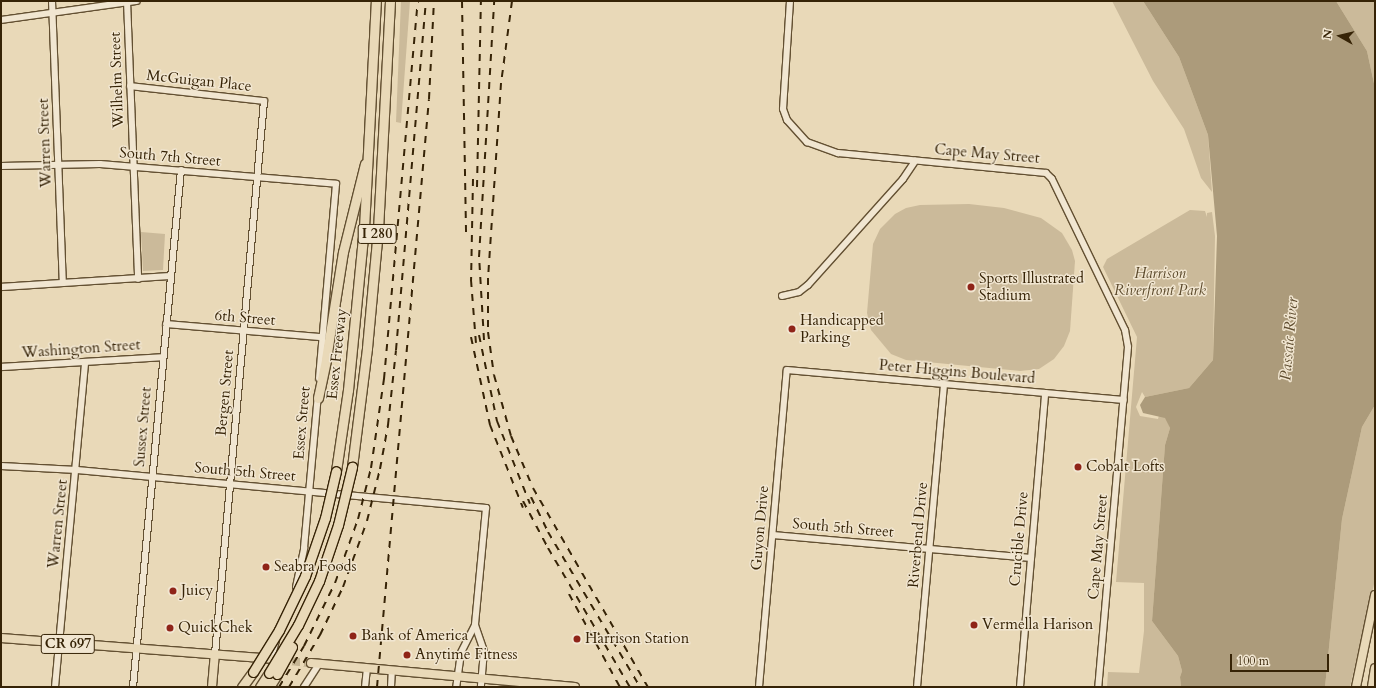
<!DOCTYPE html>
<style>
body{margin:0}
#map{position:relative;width:1376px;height:688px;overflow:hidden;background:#e9d9b8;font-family:Cardo,serif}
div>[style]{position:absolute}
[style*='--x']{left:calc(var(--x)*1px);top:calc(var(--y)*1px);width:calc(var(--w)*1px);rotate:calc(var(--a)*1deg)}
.green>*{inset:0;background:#cbba9a}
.water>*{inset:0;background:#ac9b7b}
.major-tunnel>*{height:8px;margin-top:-4px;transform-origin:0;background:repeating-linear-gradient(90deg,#c5b594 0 8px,transparent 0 12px)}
.roads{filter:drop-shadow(1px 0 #635032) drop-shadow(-1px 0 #635032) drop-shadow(0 1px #635032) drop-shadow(0 -1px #635032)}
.minor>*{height:6px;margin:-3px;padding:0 3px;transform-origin:3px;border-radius:3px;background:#f1e6d1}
.major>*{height:8px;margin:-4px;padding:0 4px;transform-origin:4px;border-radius:4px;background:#e9d9b8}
.highway>*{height:9px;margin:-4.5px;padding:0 4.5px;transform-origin:4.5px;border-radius:4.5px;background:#e9d9b8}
.rail>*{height:2px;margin-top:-1px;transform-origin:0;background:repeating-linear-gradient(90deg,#362306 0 7px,transparent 0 14px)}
.bridges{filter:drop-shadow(1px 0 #362306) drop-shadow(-1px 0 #362306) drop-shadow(0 1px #362306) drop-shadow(0 -1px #362306)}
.highway-bridge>*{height:9px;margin:-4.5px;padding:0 4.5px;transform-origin:4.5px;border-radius:4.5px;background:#e9d9b8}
.dots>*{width:11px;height:11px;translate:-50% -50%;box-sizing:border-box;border:2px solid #f1e6d1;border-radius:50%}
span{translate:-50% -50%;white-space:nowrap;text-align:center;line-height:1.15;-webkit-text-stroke:3px #f1e6d1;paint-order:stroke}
.shield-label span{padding:1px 3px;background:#f1e6d1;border:1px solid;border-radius:3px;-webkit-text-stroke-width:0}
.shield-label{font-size:14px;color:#362306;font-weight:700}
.street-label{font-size:15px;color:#362306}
.park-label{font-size:15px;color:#5b492b;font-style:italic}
.poi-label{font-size:15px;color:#362306}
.left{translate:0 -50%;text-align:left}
.water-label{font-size:16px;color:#5f4d2f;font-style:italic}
.frame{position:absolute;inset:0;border:2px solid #362306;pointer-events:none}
.north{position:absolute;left:1320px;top:16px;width:40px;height:40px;-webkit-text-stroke:3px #f1e6d1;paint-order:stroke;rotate:278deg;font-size:11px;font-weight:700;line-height:16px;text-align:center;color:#362306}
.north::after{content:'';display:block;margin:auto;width:14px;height:18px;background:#362306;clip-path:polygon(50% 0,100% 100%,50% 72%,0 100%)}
.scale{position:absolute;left:1230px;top:654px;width:99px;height:18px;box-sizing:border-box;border:2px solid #362306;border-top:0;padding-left:5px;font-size:12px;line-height:14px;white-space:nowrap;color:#362306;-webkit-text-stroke:3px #f1e6d1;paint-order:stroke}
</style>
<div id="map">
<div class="green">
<div style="clip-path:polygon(401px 1px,410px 1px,401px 123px,396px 122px)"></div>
<div style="clip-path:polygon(1112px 1px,1143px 1px,1179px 57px,1208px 135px,1212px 192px,1201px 178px,1184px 129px,1153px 81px)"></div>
<div style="clip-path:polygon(1336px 1px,1375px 1px,1375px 88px,1367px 51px)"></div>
<div style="clip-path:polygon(969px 204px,1004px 208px,1041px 218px,1062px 233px,1072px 250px,1075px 261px,1070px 331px,1064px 346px,1054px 359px,1039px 369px,1020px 371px,906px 360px,891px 354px,871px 330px,867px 313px,873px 244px,880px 229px,895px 214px,906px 208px,920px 205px)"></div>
<div style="clip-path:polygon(1190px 210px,1205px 211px,1207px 217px,1207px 213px,1212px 212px,1215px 236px,1213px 360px,1189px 388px,1145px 397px,1142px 392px,1136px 407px,1140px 416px,1158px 419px,1159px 415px,1166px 418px,1170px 428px,1165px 445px,1152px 621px,1178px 656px,1182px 671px,1180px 677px,1181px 687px,1107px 687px,1108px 672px,1139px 673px,1144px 631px,1144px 583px,1116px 582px,1137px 337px,1103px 267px,1107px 259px)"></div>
<div style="clip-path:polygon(141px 232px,165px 234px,163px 270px,143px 271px)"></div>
<div style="clip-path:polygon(1375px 405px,1375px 580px,1350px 687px,1325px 687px,1342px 519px,1362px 427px)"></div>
</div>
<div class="water">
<div style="clip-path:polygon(1143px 1px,1336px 1px,1367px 51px,1375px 88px,1375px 405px,1362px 427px,1342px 519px,1325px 687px,1181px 687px,1180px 677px,1182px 671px,1178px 656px,1152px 621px,1165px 445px,1170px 428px,1165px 418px,1143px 413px,1140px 405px,1145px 397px,1189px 388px,1213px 360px,1217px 236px,1208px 135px,1179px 57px)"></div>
</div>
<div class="major-tunnel">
<div style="--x:280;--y:660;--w:31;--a:6"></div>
</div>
<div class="roads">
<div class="minor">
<div style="--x:52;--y:1;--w:282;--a:87.8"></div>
<div style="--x:127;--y:1;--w:278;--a:87.7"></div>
<div style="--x:790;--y:1;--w:108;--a:93.7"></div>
<div style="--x:783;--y:109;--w:12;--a:70"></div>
<div style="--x:787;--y:120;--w:30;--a:48"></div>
<div style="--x:807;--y:142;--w:33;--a:20"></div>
<div style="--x:838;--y:153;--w:209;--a:5.5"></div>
<div style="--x:1046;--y:173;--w:8;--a:45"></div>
<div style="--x:1052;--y:179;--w:168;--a:64.2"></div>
<div style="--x:1125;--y:330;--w:17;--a:80"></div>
<div style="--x:1128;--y:347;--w:341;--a:95"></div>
<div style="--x:1;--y:20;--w:137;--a:-8"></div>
<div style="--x:130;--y:86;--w:135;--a:6.4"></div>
<div style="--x:264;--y:101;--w:555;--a:95.06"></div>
<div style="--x:1;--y:166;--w:99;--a:-1.2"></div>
<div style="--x:100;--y:164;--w:237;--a:4.8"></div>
<div style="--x:336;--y:184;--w:195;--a:95"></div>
<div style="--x:1;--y:287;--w:170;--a:-3.7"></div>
<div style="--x:782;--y:296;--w:17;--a:-13"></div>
<div style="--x:799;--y:292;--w:11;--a:-38"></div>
<div style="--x:808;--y:285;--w:142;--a:-48.1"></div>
<div style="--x:903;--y:179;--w:22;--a:-56"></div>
<div style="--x:166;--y:324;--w:157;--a:4.8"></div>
<div style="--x:1;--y:367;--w:162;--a:-3.5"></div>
<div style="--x:1;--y:466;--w:76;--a:3"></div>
<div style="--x:77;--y:470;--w:411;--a:5.3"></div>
<div style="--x:486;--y:508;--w:118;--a:95.4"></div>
<div style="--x:475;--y:625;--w:31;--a:117"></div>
<div style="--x:461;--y:653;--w:34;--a:98"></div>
<div style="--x:773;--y:535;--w:259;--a:5.1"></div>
<div style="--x:296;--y:587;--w:40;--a:-78"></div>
<div style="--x:304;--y:548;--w:154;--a:-84.8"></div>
<div style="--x:475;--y:625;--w:28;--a:71"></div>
<div style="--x:484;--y:651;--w:36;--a:95"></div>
<div style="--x:271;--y:659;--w:20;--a:-75"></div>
<div style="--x:55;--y:687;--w:325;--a:-84.7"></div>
<div style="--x:133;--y:687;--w:519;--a:-84.7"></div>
<div style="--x:304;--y:687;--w:27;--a:-57"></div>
<div style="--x:365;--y:687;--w:19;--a:-84"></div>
<div style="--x:391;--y:687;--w:17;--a:-87"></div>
<div style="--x:759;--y:687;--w:318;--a:-85"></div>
<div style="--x:787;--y:370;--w:338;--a:5.1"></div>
<div style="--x:917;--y:687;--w:303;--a:-84.9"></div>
<div style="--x:1020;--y:687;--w:295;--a:-85.1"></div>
</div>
<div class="major">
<div style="--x:1;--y:638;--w:271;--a:4.4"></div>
<div style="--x:311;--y:663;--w:265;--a:5.2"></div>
<div style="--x:212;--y:687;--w:33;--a:-85"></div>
<div style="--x:1356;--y:687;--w:94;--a:-78.3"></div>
<div style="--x:1372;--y:687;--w:19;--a:-81"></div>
</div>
<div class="highway">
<div style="--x:318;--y:398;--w:40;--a:-78"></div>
<div style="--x:326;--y:359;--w:108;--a:-81"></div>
<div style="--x:343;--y:252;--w:91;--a:-76"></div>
<div style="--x:352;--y:467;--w:120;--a:-82.8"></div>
<div style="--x:367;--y:348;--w:119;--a:-84.7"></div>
<div style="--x:378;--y:230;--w:229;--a:-87"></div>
<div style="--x:336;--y:471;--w:82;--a:-81.6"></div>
<div style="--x:348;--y:390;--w:163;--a:-84.4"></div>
<div style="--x:364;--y:228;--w:227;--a:-87"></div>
<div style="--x:242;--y:687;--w:19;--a:-54"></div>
<div style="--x:260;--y:687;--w:17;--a:-57"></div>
<div style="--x:269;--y:687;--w:15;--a:-58"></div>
</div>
</div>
<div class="rail">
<div style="--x:462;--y:1;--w:236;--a:89"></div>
<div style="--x:512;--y:1;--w:83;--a:97.6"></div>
<div style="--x:501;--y:83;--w:195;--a:93.8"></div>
<div style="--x:488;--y:278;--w:54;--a:90"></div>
<div style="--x:488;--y:332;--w:43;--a:82.1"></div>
<div style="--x:494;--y:375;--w:63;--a:74.4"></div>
<div style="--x:511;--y:436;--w:56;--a:67.1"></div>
<div style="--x:533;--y:488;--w:230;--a:60"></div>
<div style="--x:473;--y:179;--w:101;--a:91.1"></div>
<div style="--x:471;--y:280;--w:63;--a:85.5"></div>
<div style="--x:477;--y:187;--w:186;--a:-88.8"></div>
<div style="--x:479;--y:335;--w:88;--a:78.2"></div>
<div style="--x:497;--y:421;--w:89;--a:68.3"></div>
<div style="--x:471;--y:337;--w:90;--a:77.8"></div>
<div style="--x:490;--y:425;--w:89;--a:68.3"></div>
<div style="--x:484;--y:340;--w:83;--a:-93.4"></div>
<div style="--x:479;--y:257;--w:256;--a:-86.6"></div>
<div style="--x:531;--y:497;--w:39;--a:64"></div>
<div style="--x:548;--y:532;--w:180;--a:59.3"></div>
<div style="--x:523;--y:501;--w:53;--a:62"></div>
<div style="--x:548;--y:548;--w:161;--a:59.5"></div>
<div style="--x:569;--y:594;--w:106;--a:61.3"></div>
<div style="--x:279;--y:687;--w:48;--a:-58.6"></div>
<div style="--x:304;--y:646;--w:70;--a:-63.8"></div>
<div style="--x:335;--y:583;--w:68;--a:-70.2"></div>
<div style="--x:358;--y:519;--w:53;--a:-75.7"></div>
<div style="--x:371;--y:468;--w:90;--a:-81.7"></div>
<div style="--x:384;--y:379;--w:380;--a:-84.9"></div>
<div style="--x:289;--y:687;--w:61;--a:-59.2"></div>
<div style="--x:320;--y:635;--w:53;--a:-64.4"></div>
<div style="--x:343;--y:587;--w:70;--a:-70"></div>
<div style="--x:367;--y:521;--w:54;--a:-76"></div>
<div style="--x:380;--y:469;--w:45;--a:-79.7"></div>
<div style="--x:388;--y:425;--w:75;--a:-83.9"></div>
<div style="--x:396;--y:350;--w:350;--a:-85.1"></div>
<div style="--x:377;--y:687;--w:590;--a:-84.95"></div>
<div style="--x:429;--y:99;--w:98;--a:-87.1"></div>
</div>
<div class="bridges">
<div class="highway-bridge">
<div style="--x:253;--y:672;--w:49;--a:-58.2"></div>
<div style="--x:279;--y:630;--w:60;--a:-64.3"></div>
<div style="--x:305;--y:576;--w:61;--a:-71"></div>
<div style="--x:325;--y:518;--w:48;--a:-76.8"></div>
<div style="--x:269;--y:673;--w:56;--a:-58.9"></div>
<div style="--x:298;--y:625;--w:49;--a:-64.5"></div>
<div style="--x:319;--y:581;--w:59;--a:-71.3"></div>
<div style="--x:338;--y:525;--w:60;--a:-76.4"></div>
<div style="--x:277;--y:674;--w:31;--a:-61"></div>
</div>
</div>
<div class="dots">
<div style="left:971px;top:287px;background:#8f2418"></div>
<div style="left:792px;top:329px;background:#8f2418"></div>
<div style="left:1078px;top:467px;background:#8f2418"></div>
<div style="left:266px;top:567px;background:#8f2418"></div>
<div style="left:173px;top:591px;background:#8f2418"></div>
<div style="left:974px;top:625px;background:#8f2418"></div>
<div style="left:170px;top:628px;background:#8f2418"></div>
<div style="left:353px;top:636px;background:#8f2418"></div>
<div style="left:577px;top:639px;background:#8f2418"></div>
<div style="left:407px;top:655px;background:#8f2418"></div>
</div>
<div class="shield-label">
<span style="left:377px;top:234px">I 280</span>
<span style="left:68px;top:644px">CR 697</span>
</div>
<div class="street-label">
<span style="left:117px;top:80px;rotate:-92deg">Wilhelm Street</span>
<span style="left:199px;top:81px;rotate:6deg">McGuigan Place</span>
<span style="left:45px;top:143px;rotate:-92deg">Warren Street</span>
<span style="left:987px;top:154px;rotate:5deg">Cape May Street</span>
<span style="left:170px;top:157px;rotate:5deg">South 7th Street</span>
<span style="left:245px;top:318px;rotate:5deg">6th Street</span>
<span style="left:81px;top:349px;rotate:-4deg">Washington Street</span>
<span style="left:337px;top:354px;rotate:-84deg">Essex Freeway</span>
<span style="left:957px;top:372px;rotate:5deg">Peter Higgins Boulevard</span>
<span style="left:225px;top:393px;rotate:-85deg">Bergen Street</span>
<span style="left:302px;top:423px;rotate:-85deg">Essex Street</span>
<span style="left:143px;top:427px;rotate:-85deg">Sussex Street</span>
<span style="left:245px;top:472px;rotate:5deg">South 5th Street</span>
<span style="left:58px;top:524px;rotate:-84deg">Warren Street</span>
<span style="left:760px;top:528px;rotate:-85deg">Guyon Drive</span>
<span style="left:843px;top:528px;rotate:5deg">South 5th Street</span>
<span style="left:918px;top:535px;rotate:-85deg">Riverbend Drive</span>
<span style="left:1019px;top:539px;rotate:-85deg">Crucible Drive</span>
<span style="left:1098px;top:547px;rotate:-85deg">Cape May Street</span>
</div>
<div class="park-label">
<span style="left:1160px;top:282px">Harrison<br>Riverfront Park</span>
</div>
<div class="poi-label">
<span class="left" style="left:979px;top:287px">Sports Illustrated<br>Stadium</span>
<span class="left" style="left:800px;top:329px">Handicapped<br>Parking</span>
<span class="left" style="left:1086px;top:467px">Cobalt Lofts</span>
<span class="left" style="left:274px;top:567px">Seabra Foods</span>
<span class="left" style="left:181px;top:591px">Juicy</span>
<span class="left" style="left:982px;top:625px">Vermella Harison</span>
<span class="left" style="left:178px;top:628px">QuickChek</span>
<span class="left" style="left:361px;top:636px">Bank of America</span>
<span class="left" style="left:585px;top:639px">Harrison Station</span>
<span class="left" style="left:415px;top:655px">Anytime Fitness</span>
</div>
<div class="water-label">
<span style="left:1289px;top:339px;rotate:-85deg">Passaic River</span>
</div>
<div class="frame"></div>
<div class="north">N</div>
<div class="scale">100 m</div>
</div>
